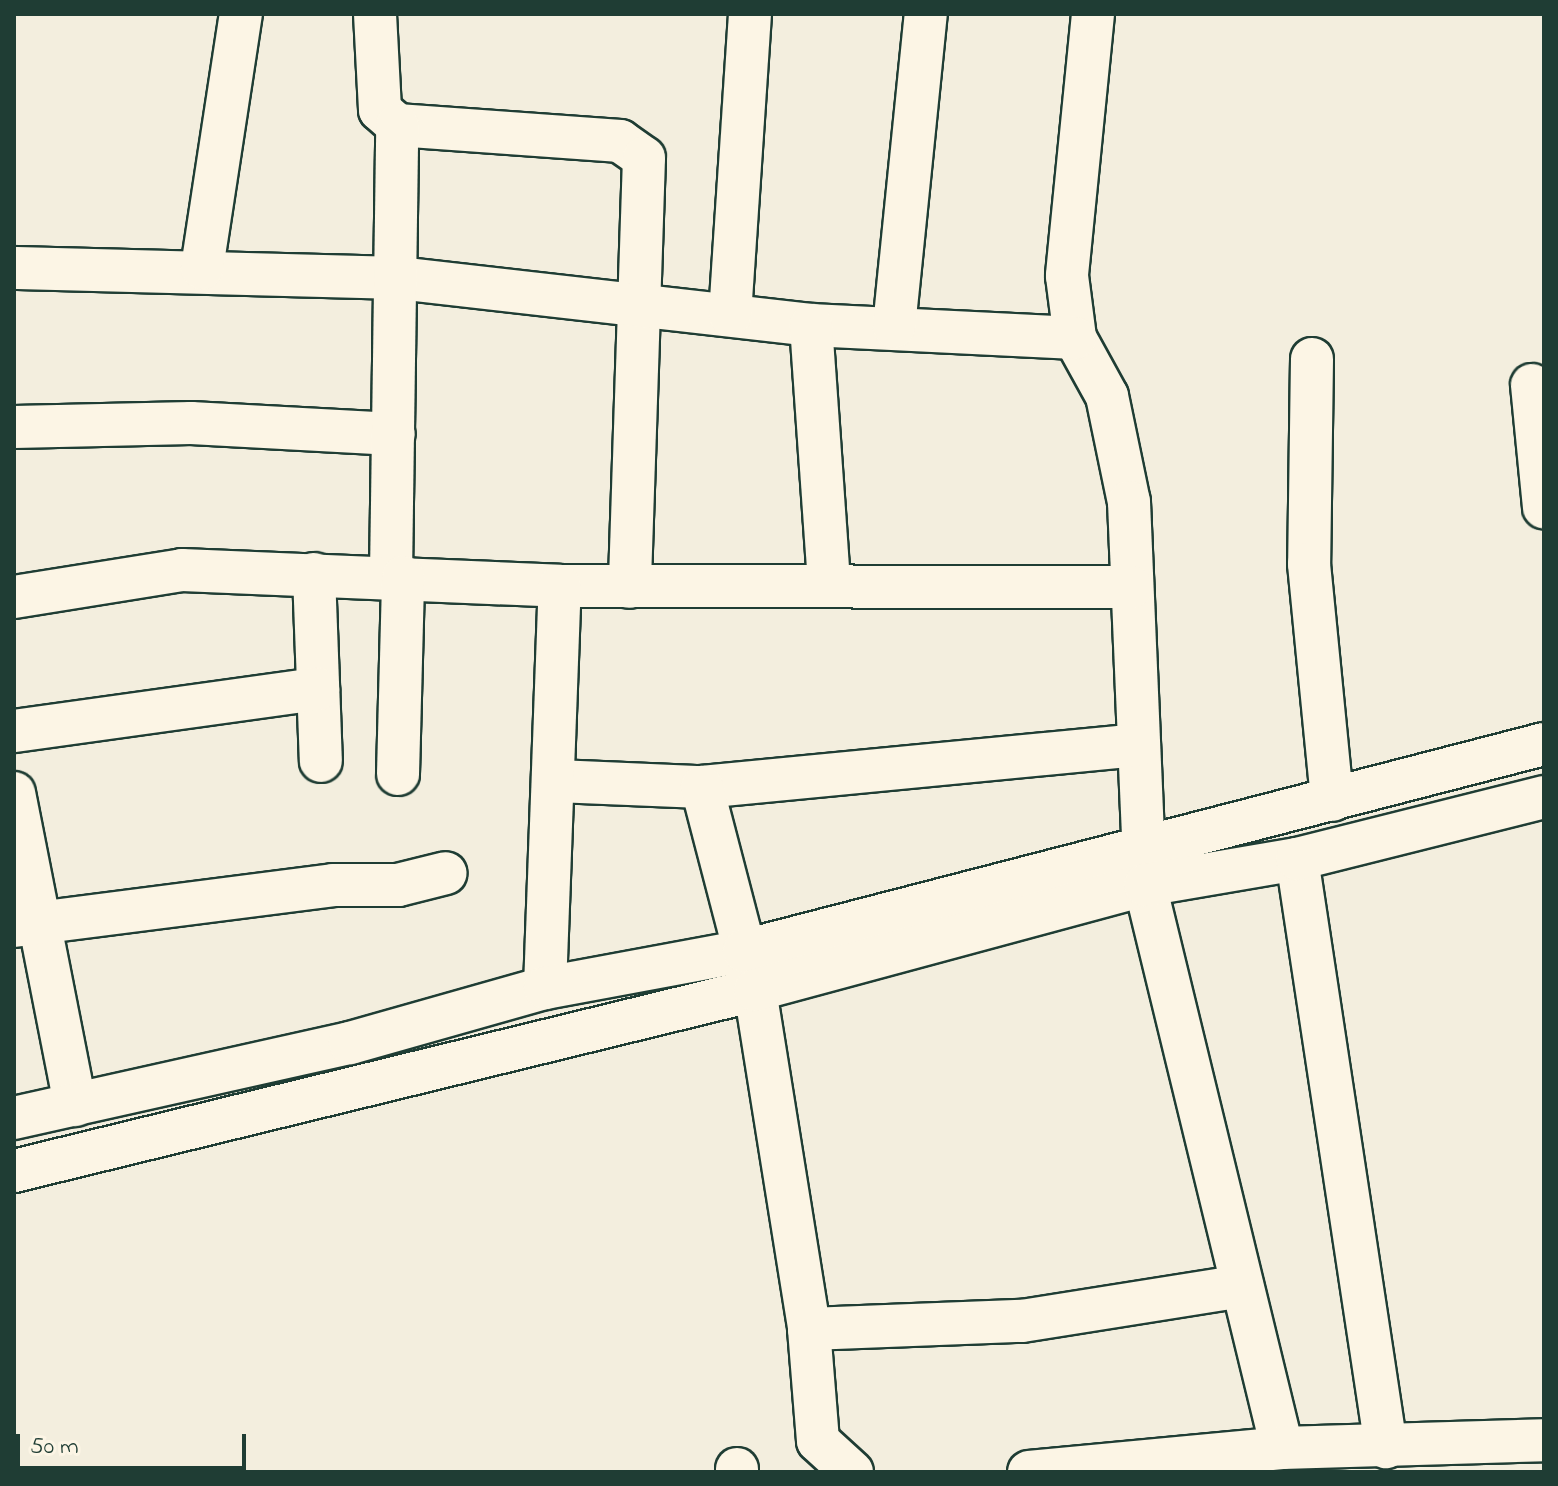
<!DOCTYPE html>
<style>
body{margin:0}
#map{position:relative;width:1558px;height:1486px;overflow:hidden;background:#f3eede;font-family:"Indie Flower",sans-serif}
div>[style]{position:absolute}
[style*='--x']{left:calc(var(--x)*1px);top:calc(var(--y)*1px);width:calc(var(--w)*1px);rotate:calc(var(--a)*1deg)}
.roads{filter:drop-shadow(2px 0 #1f3d34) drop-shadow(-2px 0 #1f3d34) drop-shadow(0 2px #1f3d34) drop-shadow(0 -2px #1f3d34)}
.minor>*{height:42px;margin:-21px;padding:0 21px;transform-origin:21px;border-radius:21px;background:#fcf5e5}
span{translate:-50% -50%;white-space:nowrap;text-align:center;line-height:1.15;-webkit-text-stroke:6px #fcf5e5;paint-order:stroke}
.frame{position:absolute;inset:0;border:16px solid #1f3d34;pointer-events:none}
.scale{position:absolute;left:16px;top:1434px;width:230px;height:36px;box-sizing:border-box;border:4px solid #1f3d34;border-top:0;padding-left:10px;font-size:24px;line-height:28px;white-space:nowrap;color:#1f3d34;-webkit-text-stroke:6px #fcf5e5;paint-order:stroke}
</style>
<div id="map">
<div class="roads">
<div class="minor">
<div style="--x:375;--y:14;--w:96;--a:87"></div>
<div style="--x:380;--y:110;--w:23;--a:41"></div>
<div style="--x:397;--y:125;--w:224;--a:4.1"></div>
<div style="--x:620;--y:141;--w:29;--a:35"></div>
<div style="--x:644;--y:158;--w:429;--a:91.9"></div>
<div style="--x:1093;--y:14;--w:263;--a:95.7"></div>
<div style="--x:1067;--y:276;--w:63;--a:82.6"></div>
<div style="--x:1075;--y:338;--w:66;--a:61.1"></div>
<div style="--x:1107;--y:396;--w:108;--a:78.3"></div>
<div style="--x:1129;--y:502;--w:383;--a:87.6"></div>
<div style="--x:1145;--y:885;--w:579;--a:76.32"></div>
<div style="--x:14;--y:268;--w:384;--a:1.5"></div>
<div style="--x:398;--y:278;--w:416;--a:6.5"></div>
<div style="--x:811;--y:325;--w:264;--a:2.8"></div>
<div style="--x:202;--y:268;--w:257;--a:-81.3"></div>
<div style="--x:730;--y:315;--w:302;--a:-86.2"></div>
<div style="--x:811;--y:325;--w:259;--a:86"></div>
<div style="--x:894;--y:327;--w:315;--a:-84.2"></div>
<div style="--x:1312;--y:359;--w:205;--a:90.8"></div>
<div style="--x:1309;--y:564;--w:237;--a:84.4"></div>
<div style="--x:1532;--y:385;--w:123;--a:84.4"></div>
<div style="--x:14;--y:427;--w:177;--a:-1.3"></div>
<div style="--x:191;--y:423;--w:203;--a:3.1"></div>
<div style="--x:314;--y:574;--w:187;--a:87.9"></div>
<div style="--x:391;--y:575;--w:450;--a:-89.2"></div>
<div style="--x:14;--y:597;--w:170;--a:-9.1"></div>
<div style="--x:182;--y:570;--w:378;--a:2.4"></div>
<div style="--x:560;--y:586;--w:571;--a:0.1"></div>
<div style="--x:14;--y:731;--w:307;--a:-7.9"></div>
<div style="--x:398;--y:774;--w:197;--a:-88.5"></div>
<div style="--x:556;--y:781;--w:146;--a:2.4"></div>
<div style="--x:702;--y:787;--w:437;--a:-5.5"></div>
<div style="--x:702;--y:787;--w:210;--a:75.4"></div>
<div style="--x:755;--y:990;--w:343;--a:80.9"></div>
<div style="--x:809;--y:1329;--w:112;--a:85.4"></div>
<div style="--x:818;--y:1441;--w:46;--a:42.4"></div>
<div style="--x:14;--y:793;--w:318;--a:78.9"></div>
<div style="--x:1297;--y:859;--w:595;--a:81.39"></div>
<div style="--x:14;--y:926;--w:322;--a:-7.3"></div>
<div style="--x:333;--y:885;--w:65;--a:0"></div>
<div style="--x:398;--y:885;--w:49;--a:-14"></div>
<div style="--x:545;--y:988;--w:402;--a:-87.9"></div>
<div style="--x:14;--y:1118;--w:344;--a:-12.6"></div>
<div style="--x:350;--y:1043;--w:203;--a:-15.8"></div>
<div style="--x:545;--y:988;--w:202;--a:-10.5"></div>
<div style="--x:744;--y:951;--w:826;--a:-14.51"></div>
<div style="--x:14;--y:1171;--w:763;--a:-13.73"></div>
<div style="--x:755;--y:990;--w:404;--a:-15.1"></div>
<div style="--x:1145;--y:885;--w:154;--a:-9.7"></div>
<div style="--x:1297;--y:859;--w:255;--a:-14.1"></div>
<div style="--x:809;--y:1329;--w:213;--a:-2.2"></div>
<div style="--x:1022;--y:1321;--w:223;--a:-9"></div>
<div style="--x:737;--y:1472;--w:3;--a:-90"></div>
<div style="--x:1029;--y:1472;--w:254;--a:-5.4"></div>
<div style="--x:1282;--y:1448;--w:262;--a:-1.7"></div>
</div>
</div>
<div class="frame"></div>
<div class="scale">50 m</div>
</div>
